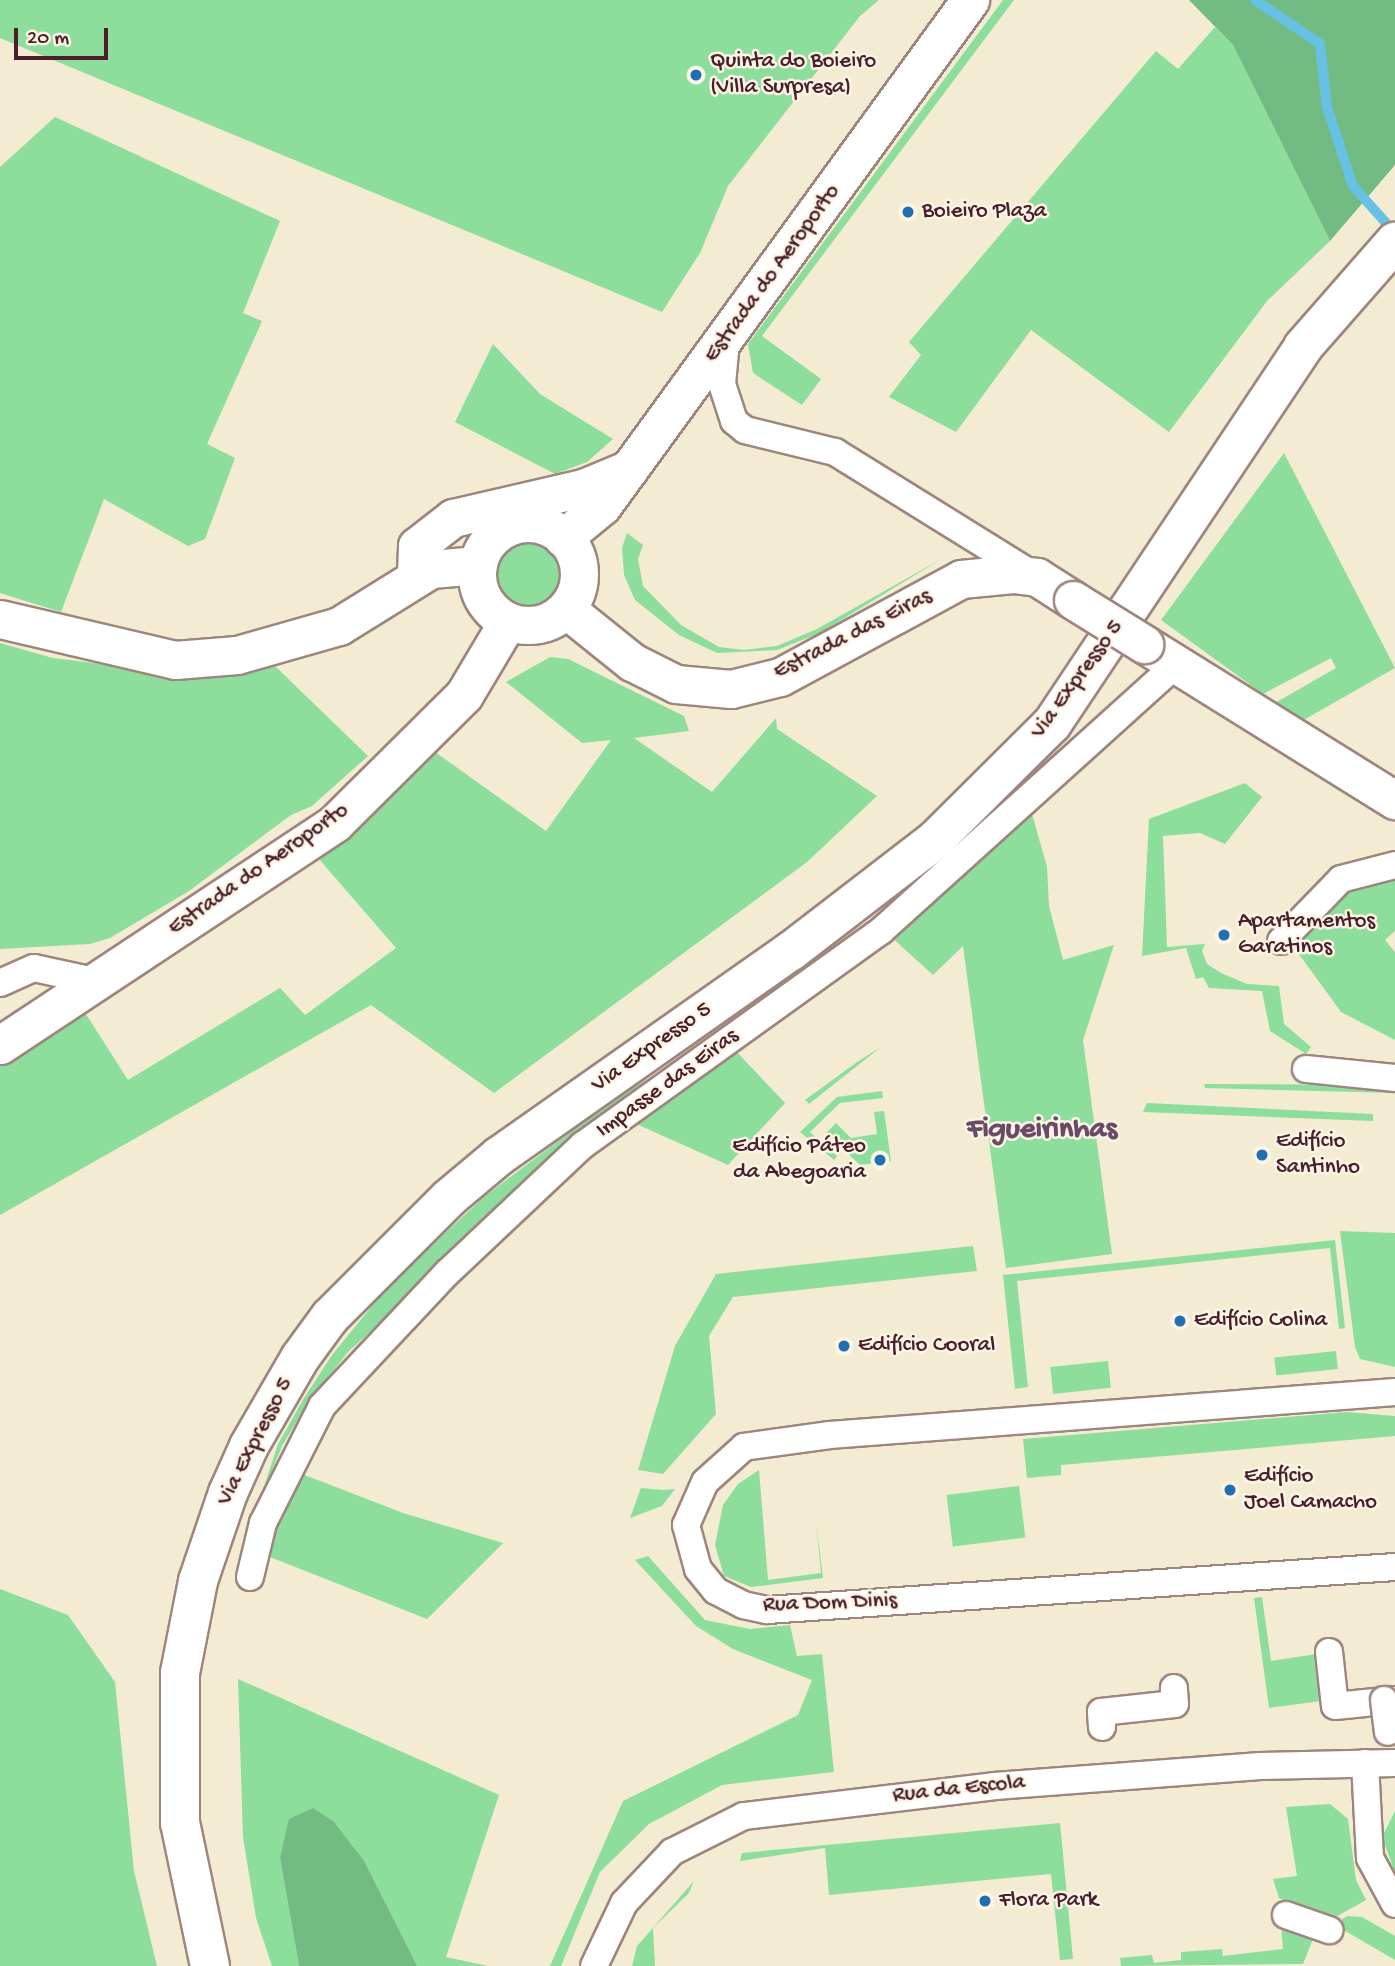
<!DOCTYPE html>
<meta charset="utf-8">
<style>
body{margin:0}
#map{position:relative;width:1395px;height:1966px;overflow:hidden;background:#f3ecd2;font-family:"Gochi Hand",sans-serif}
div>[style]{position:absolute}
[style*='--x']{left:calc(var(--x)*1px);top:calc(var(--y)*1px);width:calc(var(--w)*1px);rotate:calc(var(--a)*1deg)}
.green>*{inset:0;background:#8ddd9c;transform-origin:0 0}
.round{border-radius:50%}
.forest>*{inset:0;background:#72bc84}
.stream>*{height:10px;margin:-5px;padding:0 5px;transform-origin:5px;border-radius:5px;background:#66c1e4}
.roads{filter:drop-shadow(2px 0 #9e867e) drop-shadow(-2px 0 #9e867e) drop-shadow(0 2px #9e867e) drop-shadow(0 -2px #9e867e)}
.street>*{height:26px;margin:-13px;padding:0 13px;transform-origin:13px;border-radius:13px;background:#fff}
.secondary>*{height:37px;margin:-18.5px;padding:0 18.5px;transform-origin:18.5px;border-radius:18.5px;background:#fff}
.secondary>.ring{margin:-18.5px;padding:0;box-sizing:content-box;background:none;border:37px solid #fff;border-radius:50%}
.primary>*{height:38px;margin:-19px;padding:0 19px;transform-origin:19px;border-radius:19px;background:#fff}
.bridges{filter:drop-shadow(2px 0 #9e867e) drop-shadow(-2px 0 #9e867e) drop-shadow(0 2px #9e867e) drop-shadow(0 -2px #9e867e)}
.street-bridge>*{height:26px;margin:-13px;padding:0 13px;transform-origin:13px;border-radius:13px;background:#fff}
.secondary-bridge>*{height:37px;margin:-18.5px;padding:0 18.5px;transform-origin:18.5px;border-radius:18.5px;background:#fff}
.dots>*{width:19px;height:19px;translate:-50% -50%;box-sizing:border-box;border:4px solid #fcf5e5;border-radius:50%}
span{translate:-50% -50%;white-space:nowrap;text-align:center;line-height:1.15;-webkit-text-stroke:5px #fcf5e5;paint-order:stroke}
.poi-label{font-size:23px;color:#4a1f2b}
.left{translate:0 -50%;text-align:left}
.right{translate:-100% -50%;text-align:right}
.street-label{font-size:23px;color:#4a1f2b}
.district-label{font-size:30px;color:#6a4b67;font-weight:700}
.scale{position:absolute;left:14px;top:28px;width:94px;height:32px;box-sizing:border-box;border:4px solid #4a1f2b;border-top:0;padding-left:9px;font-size:21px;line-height:24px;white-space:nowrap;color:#4a1f2b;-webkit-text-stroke:5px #fcf5e5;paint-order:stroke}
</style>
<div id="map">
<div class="green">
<div style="clip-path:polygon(0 0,879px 0,860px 16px,728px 186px,700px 253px,662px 312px,0 38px)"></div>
<div style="clip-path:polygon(1003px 0,1014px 0,762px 336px,821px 379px,802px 405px,753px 373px,748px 344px)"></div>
<div style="clip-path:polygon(1215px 27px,1233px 45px,1330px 241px,1267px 301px,1169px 432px,1031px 330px,956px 432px,889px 397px,921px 355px,909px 342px,1156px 51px,1178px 69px)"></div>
<div style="clip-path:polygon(55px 117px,280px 221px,243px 313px,262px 321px,207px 444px,235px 458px,205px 539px,188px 546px,104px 499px,61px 612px,0 593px,0 167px)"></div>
<div style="clip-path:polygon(493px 344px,540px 394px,613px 439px,587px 462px,555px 474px,455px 422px)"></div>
<div style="clip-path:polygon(1284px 453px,1395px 668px,1300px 722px,1275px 703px,1336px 668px,1331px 658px,1263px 694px,1161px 620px)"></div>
<div style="clip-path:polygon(627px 533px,643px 545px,638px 559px,643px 586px,681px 625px,719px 647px,744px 650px,777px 646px,817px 629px,943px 558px,820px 633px,777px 650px,717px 653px,679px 635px,635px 600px,624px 575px,622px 548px)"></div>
<div class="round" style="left:494px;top:542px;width:70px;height:70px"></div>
<div style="clip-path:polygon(0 643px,53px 658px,183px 674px,276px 667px,368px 756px,312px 806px,291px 815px,189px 891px,110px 938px,90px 944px,0 949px)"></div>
<div style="clip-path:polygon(550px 657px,568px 659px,684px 716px,689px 731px,634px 738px,712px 792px,776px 718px,777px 729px,877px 796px,807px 862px,494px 1093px,371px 1005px,0 1215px,0 1059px,82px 1008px,128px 1080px,280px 988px,305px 1015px,396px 948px,319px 859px,435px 752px,546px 831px,611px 740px,582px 743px,506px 682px)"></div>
<div style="clip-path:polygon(1245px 783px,1262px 797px,1225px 844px,1200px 833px,1163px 836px,1167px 947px,1205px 944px,1202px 951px,1207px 964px,1221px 973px,1247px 984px,1279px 986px,1284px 1024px,1311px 1047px,1306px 1054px,1270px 1031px,1262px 991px,1209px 988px,1203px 977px,1196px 979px,1186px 948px,1142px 956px,1149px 819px)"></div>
<div style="clip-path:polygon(1032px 814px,1047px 867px,1049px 906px,1063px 960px,1114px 945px,1083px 1040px,1112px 1254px,1006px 1268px,963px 946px,933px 975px,889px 935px)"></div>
<div style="clip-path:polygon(1395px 878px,1395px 931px,1385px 940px,1395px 952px,1395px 1040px,1341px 1012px,1293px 946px,1346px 891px)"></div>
<div style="clip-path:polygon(732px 1047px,785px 1103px,728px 1165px,632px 1122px)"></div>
<div style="clip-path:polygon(881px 1047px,809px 1104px,805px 1100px,857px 1062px)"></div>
<div style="clip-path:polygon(668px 1059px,348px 1352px,309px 1401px,282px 1446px,258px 1505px,278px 1444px,304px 1398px,332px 1355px,389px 1285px,485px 1196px)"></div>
<div style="clip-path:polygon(1204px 1084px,1395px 1085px,1395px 1093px,1205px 1088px)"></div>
<div style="clip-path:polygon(882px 1091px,883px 1098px,840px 1103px,810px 1132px,837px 1156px,834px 1160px,800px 1132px,837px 1097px)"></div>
<div style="clip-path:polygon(1147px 1103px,1373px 1114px,1373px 1121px,1143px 1112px)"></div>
<div style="clip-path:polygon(884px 1111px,891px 1161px,860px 1165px,826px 1133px,836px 1123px,851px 1138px,877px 1134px,874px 1112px)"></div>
<div style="clip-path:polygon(1340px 1231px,1395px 1233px,1395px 1367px,1360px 1359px,1355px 1347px)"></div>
<div style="clip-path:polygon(1335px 1240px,1345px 1328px,1339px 1329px,1330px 1248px,1017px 1281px,1028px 1387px,1015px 1389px,1003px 1275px)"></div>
<div style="clip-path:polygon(973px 1246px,977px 1271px,733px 1297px,709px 1336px,716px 1414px,663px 1474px,638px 1470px,675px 1346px,716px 1274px)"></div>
<div style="left:1336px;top:1351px;width:18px;height:62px;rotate:84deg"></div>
<div style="left:1108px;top:1361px;width:27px;height:58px;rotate:84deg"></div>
<div style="clip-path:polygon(1347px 1412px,1395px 1416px,1395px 1436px,1061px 1465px,1061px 1475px,1027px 1478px,1023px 1439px)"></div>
<div style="clip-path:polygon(759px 1470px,768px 1580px,821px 1573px,816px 1522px,823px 1578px,751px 1587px,724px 1576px,715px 1545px,723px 1505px,738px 1484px)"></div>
<div style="clip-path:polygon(297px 1472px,403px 1513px,503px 1543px,427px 1619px,265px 1555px)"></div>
<div style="left:1019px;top:1486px;width:52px;height:73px;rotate:83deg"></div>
<div style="clip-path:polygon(641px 1488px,662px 1490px,675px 1489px,662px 1506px,630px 1518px)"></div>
<div style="clip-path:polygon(648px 1556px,705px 1620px,750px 1629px,790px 1625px,797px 1656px,822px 1654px,834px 1772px,722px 1785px,649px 1824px,600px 1872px,561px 1966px,550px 1966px,623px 1801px,798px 1715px,812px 1680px,733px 1649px,696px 1626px,635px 1560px)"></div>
<div style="clip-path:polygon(0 1589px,68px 1615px,115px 1682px,134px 1871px,157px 1966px,0 1966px)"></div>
<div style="clip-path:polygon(1262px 1597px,1271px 1661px,1323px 1653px,1329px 1700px,1269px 1708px,1254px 1598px)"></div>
<div style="clip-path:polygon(238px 1679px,499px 1795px,446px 1957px,488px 1966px,417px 1966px,406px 1950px,280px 1858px,299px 1966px,272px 1966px,256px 1918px,243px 1837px)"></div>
<div style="clip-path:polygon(1330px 1804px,1348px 1819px,1356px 1880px,1366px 1900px,1318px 1927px,1303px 1964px,1121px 1966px,1120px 1958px,1152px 1955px,1154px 1963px,1181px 1960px,1181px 1952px,1222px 1949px,1223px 1956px,1283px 1949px,1281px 1925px,1307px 1911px,1279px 1898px,1273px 1879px,1297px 1876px,1286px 1807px)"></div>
<div style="clip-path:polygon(1395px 1811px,1395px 1873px,1382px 1837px)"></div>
<div style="clip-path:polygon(1060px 1823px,1073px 1959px,1060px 1960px,1051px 1874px,829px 1895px,825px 1848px,740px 1861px,742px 1853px)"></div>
<div style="clip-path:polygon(694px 1881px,689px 1893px,653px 1928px,655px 1966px,632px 1966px,637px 1946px)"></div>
<div style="clip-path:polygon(1348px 1916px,1362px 1917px,1395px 1936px,1395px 1960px,1342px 1929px,1342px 1919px)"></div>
</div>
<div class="forest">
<div style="clip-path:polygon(1189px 0,1395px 0,1395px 165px,1330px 241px,1233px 45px)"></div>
<div style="clip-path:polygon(313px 1808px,334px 1822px,364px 1861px,417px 1966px,299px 1966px,280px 1858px,289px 1819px)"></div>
</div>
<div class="stream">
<div style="--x:1255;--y:0;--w:78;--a:34.1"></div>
<div style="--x:1320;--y:44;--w:63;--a:83.7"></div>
<div style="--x:1327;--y:107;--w:83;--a:71.8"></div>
<div style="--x:1353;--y:186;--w:63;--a:48.2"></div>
</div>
<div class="roads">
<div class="street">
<div style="--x:726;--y:341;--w:43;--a:95.3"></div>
<div style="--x:722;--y:384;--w:39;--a:72"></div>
<div style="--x:734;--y:421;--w:14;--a:39"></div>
<div style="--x:745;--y:430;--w:93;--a:13.7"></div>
<div style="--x:835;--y:452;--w:235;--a:31.8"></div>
<div style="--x:1281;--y:941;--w:86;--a:-45.9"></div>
<div style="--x:1341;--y:879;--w:56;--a:-14.5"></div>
<div style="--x:0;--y:983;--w:37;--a:-24"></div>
<div style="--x:34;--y:968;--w:66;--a:12.3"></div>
<div style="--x:1306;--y:1069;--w:89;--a:5.8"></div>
<div style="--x:1395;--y:1392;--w:567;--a:175.65"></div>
<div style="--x:830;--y:1435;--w:87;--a:172.1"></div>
<div style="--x:744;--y:1447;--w:52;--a:138.1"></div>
<div style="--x:705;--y:1482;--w:47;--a:113.8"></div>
<div style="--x:686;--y:1525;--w:46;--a:74.7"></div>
<div style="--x:698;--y:1569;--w:28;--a:51"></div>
<div style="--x:716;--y:1591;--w:30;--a:27"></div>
<div style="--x:743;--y:1605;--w:25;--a:12"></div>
<div style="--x:767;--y:1610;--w:629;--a:-3.92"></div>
<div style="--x:250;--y:1577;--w:56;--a:-76.5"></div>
<div style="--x:263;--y:1523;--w:131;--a:-63.2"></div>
<div style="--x:322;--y:1406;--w:184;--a:-46.8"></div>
<div style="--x:448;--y:1272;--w:185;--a:-43.3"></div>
<div style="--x:583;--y:1145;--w:367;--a:-35.7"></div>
<div style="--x:881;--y:931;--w:399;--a:-42.1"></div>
<div style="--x:1329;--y:1652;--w:54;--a:83.7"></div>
<div style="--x:1335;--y:1706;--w:60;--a:-5.7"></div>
<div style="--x:1102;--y:1727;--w:15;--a:-94"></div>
<div style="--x:1101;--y:1712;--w:74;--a:-6.2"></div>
<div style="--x:1175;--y:1704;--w:16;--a:-94"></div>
<div style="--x:1365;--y:1763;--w:95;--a:87"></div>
<div style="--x:1370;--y:1858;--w:52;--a:61.5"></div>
<div style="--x:1286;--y:1915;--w:46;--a:19.2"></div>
<div style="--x:594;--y:1966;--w:70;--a:-64.5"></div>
<div style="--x:624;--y:1903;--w:70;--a:-46.7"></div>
<div style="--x:672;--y:1852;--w:80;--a:-26.6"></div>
<div style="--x:744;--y:1816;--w:253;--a:-6.8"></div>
<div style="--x:995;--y:1786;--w:266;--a:-4.3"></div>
<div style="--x:1260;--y:1766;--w:135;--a:-1.3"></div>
</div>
<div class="secondary">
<div class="ring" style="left:477px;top:523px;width:65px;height:65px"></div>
<div style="--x:563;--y:538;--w:50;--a:-39.4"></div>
<div style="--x:602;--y:506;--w:626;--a:-53.97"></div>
<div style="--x:416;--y:575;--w:29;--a:-88"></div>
<div style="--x:417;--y:546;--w:46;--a:-37.9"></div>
<div style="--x:453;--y:518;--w:133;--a:-13"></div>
<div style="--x:583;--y:488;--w:50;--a:-22.4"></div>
<div style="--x:566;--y:609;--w:85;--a:38.8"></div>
<div style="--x:632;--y:662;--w:49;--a:26.6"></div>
<div style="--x:676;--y:684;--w:55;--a:5.2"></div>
<div style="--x:731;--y:689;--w:50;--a:-13.8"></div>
<div style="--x:780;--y:677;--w:206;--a:-28.4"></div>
<div style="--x:961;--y:579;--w:52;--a:-5.5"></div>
<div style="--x:1013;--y:574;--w:24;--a:7"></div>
<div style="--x:1037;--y:577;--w:43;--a:32.6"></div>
<div style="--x:0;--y:619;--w:180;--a:13.2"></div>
<div style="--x:175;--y:660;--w:62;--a:-4.6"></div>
<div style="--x:237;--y:655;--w:106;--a:-15.9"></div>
<div style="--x:339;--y:626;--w:108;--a:-31.8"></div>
<div style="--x:431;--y:569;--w:47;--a:-4.9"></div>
<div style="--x:1144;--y:644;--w:296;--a:31.9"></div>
<div style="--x:0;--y:1045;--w:402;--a:-33.5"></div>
<div style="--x:335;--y:823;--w:182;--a:-44.8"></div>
<div style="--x:464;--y:695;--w:84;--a:-59.2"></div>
</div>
<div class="primary">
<div style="--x:210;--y:1966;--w:146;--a:-101.8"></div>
<div style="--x:180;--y:1823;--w:150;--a:-90"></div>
<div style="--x:180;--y:1673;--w:94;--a:-78.9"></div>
<div style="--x:198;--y:1581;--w:93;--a:-71.2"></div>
<div style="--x:228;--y:1493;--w:51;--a:-65.9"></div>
<div style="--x:249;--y:1446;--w:102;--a:-59.9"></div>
<div style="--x:300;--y:1358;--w:51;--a:-53.8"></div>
<div style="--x:330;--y:1317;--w:168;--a:-45"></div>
<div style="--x:449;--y:1198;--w:65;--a:-40"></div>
<div style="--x:499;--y:1156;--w:357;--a:-35.1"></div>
<div style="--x:791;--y:951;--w:182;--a:-37.6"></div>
<div style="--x:935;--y:840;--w:165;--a:-44.8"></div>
<div style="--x:1052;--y:724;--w:453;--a:-56.3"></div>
<div style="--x:1303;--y:347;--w:140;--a:-48.8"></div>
</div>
</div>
<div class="bridges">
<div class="street-bridge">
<div style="--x:1384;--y:1700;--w:32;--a:83"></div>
</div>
<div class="secondary-bridge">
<div style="--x:1073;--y:600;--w:84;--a:31.8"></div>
</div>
</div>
<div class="dots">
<div style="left:696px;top:75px;background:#1f6fb2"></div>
<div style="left:908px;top:212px;background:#1f6fb2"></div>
<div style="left:1224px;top:935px;background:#1f6fb2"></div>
<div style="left:1262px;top:1155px;background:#1f6fb2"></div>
<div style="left:880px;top:1160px;background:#1f6fb2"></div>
<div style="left:1180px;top:1321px;background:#1f6fb2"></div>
<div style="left:844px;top:1346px;background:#1f6fb2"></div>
<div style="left:1230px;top:1490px;background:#1f6fb2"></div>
<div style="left:985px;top:1901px;background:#1f6fb2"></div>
</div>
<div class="poi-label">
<span class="left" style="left:710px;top:75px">Quinta do Boieiro<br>(Villa Surpresa)</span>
<span class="left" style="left:922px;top:212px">Boieiro Plaza</span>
<span class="left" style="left:1238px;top:935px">Apartamentos<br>Garatinos</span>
<span class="left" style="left:1276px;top:1155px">Edifício<br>Santinho</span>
<span class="right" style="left:866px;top:1160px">Edifício Páteo<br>da Abegoaria</span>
<span class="left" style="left:1194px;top:1321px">Edifício Colina</span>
<span class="left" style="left:858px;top:1346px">Edifício Cooral</span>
<span class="left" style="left:1244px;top:1490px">Edifício<br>Joel Camacho</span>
<span class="left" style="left:999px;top:1901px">Flora Park</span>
</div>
<div class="street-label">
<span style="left:773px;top:274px;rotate:-54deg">Estrada do Aeroporto</span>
<span style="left:853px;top:635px;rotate:-27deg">Estrada das Eiras</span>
<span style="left:1078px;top:680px;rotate:-54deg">Via Expresso 5</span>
<span style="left:259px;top:870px;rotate:-35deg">Estrada do Aeroporto</span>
<span style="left:652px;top:1048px;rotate:-35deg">Via Expresso 5</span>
<span style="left:668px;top:1084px;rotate:-36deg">Impasse das Eiras</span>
<span style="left:256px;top:1442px;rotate:-63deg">Via Expresso 5</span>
<span style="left:830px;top:1604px;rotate:-2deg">Rua Dom Dinis</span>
<span style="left:959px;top:1790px;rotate:-6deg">Rua da Escola</span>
</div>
<div class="district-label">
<span style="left:1042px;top:1131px">Figueirinhas</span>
</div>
<div class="scale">20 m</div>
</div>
